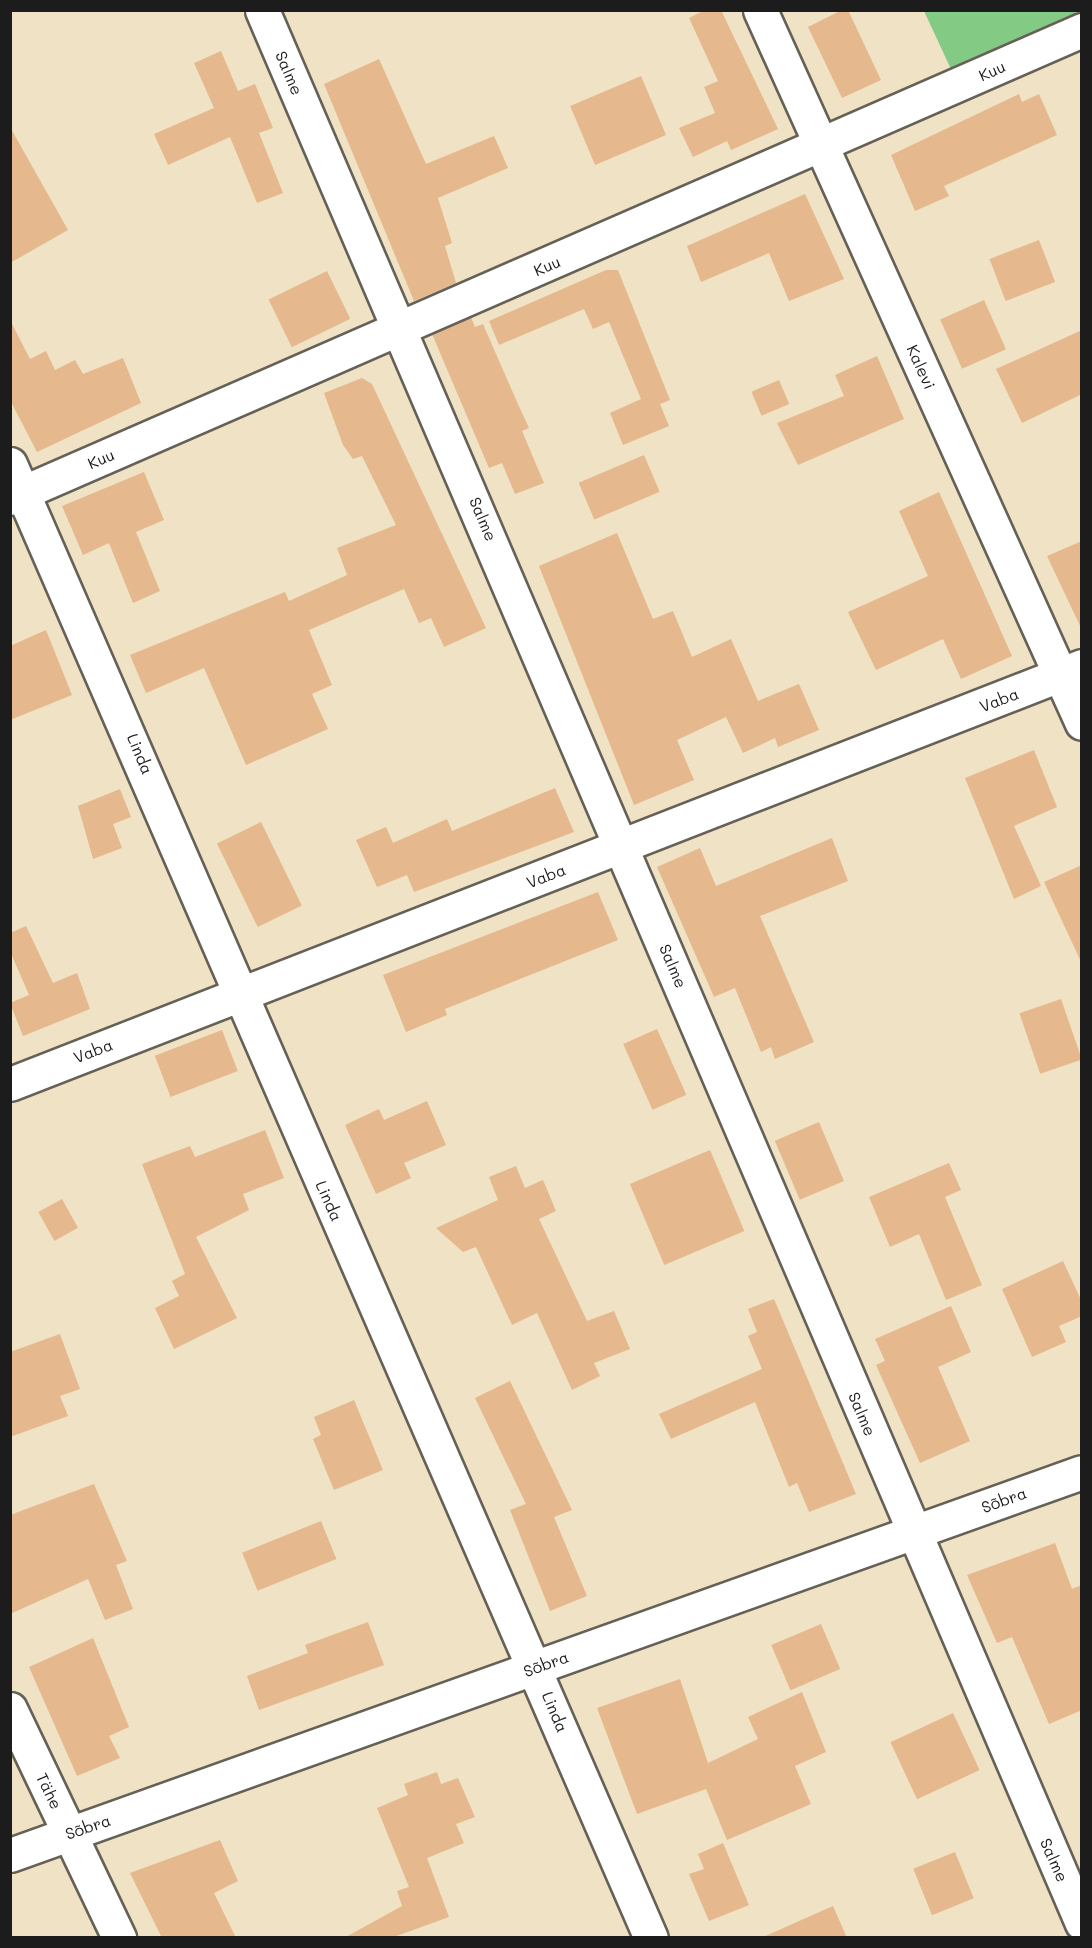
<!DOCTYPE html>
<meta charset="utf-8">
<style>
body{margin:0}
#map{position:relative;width:1092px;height:1948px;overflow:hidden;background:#f0e2c4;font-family:Mali,sans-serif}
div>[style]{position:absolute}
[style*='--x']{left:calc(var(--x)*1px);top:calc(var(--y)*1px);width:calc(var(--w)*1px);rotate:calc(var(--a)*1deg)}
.green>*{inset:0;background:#83ca85}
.building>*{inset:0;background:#e5b88e;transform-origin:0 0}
.roads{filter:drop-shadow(2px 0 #666157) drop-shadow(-2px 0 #666157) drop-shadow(0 2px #666157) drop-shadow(0 -2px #666157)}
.minor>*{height:33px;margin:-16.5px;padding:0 16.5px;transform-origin:16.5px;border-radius:16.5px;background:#fff}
.tertiary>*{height:33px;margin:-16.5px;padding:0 16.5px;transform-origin:16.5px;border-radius:16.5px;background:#fff}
span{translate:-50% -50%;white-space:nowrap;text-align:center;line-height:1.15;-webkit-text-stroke:4.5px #fff;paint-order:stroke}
.street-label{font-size:16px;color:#1c1c1c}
.frame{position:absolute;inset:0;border:12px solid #1c1c1c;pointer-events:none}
</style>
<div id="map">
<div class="green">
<div style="clip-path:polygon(924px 11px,1081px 11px,1081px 23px,956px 80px)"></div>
</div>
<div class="building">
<div style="clip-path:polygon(705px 10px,721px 10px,778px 129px,731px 150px,727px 141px,693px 157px,679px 128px,715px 113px,704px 87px,718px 81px,689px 18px)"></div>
<div style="clip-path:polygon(842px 10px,848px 10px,881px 80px,842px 98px,808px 27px)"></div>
<div style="clip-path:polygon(221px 51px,238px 91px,255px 84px,273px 128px,259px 133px,283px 193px,257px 203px,230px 137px,168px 165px,154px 134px,214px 108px,194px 63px)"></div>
<div style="clip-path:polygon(379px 59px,426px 164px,494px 136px,508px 168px,438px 198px,452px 243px,445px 246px,456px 283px,414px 301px,324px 84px)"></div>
<div style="left:641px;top:76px;width:64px;height:77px;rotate:67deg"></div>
<div style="clip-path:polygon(1019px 94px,1022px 102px,1039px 94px,1057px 135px,944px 186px,949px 196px,915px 211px,891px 155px)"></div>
<div style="clip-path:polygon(10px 127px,68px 230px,10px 263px)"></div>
<div style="clip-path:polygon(805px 194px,844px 279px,789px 301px,769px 253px,701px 282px,687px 246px)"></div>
<div style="left:1039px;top:240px;width:45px;height:53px;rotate:69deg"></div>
<div style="clip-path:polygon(606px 270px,618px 270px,670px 400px,660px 404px,669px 426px,623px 445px,610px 413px,641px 399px,609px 322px,593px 329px,584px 309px,499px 345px,489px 321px)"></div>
<div style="left:327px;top:271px;width:53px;height:65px;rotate:64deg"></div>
<div style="left:984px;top:300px;width:54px;height:48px;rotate:66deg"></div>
<div style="clip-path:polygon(471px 317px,475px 327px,483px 324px,517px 402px,529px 428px,522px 431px,544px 483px,515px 494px,502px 463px,489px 468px,432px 334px)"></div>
<div style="clip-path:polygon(10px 320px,30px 359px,46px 351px,55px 370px,75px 360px,83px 374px,123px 358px,141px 403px,37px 452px,10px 400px)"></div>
<div style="clip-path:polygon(1082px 330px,1082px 394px,1022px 423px,996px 369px)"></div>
<div style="clip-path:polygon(877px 356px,904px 419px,798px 465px,777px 423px,844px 396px,835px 375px)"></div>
<div style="clip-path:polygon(362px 378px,372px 384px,486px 628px,444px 647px,431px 618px,419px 623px,404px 589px,309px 630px,332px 685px,312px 694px,328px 729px,246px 765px,204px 668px,146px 693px,130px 655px,285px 592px,289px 601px,347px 575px,337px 548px,396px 525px,362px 456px,353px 459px,343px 445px,324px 393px)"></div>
<div style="left:779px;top:380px;width:26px;height:30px;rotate:67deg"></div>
<div style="left:644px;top:455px;width:40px;height:71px;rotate:67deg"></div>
<div style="clip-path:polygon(144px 472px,164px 520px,136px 532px,160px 591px,133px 603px,109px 543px,83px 555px,62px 506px)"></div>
<div style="clip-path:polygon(939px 492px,1012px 656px,961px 679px,943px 639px,876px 670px,848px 612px,928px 576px,899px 511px)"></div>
<div style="clip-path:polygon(617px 533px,653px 619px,673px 611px,692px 657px,731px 639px,758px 701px,799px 684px,819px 730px,778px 747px,775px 738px,743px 753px,726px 717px,677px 740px,694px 780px,634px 805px,539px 566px)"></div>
<div style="clip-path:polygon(1082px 541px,1082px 630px,1047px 556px)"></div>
<div style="clip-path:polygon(46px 630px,72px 695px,10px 720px,10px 646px)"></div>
<div style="clip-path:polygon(1034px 750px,1057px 807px,1014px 826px,1041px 886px,1014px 899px,965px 778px)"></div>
<div style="clip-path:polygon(555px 788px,574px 832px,414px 892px,407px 875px,377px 887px,356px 840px,386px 827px,393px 843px,447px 819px,452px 831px)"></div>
<div style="clip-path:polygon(120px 789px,131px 817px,113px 824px,122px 848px,93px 859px,78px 806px)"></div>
<div style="left:261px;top:822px;width:93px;height:49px;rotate:64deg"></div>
<div style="clip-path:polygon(832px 838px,848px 881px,760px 916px,814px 1042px,775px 1059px,771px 1047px,761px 1052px,735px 988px,714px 997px,657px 867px,700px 848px,716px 886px)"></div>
<div style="clip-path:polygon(1082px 865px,1082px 964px,1044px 882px)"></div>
<div style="clip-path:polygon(598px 892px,618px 940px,445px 1009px,447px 1015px,406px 1032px,383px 975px)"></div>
<div style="clip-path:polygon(26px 926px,53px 983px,77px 973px,90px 1009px,23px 1036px,10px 1003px,29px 995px,10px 951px,10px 933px)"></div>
<div style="left:1061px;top:999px;width:64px;height:44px;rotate:71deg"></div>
<div style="left:657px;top:1029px;width:72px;height:37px;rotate:66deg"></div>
<div style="left:222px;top:1030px;width:44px;height:72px;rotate:69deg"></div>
<div style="clip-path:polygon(427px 1101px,446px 1145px,404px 1163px,411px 1178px,376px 1194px,345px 1125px,379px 1109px,384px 1120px)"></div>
<div style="left:819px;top:1122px;width:64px;height:48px;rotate:67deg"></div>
<div style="clip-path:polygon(265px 1130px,284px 1178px,243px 1194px,249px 1210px,196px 1237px,237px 1318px,174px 1349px,155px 1308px,179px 1296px,172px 1281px,185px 1274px,142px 1164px,190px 1146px,195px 1157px)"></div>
<div style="left:710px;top:1150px;width:88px;height:87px;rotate:67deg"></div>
<div style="clip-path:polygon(949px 1163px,961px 1190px,945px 1197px,982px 1285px,946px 1300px,919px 1234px,890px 1247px,869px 1197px)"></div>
<div style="clip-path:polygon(516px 1166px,525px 1188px,543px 1180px,556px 1211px,539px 1219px,587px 1321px,614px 1311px,630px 1349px,594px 1363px,600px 1376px,572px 1390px,537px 1313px,512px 1325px,476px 1247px,463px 1252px,436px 1228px,498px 1200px,489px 1177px)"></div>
<div style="left:62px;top:1199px;width:33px;height:27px;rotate:61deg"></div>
<div style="clip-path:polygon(1063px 1261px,1082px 1302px,1082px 1316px,1059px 1326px,1066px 1342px,1032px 1357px,1002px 1289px)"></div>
<div style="clip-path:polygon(774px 1299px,856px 1494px,809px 1512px,797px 1483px,789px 1487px,755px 1402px,671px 1439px,659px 1414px,762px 1369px,748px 1336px,757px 1332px,748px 1309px)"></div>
<div style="clip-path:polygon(951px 1306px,971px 1352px,938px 1367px,970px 1441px,920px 1463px,876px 1365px,885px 1361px,875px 1339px)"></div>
<div style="clip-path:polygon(60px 1334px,80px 1389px,60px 1396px,68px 1416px,10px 1437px,10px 1352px)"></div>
<div style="clip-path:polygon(510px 1381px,572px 1510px,554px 1517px,587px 1596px,550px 1611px,510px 1510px,526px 1504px,475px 1398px)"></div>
<div style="clip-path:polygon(354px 1400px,383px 1470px,334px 1490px,313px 1439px,321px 1435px,314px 1417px)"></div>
<div style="clip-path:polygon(94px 1484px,127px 1561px,116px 1565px,133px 1609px,105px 1620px,88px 1579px,10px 1614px,10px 1515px)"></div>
<div style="left:321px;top:1521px;width:41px;height:85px;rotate:68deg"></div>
<div style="clip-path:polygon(1055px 1543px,1072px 1589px,1082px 1585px,1082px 1710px,1049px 1724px,1012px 1637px,997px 1643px,967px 1575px)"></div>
<div style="clip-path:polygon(368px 1622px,384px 1665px,259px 1710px,247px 1676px,308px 1653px,305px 1645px)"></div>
<div style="left:821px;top:1624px;width:49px;height:54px;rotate:67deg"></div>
<div style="clip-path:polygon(93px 1638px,129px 1727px,109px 1736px,120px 1758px,77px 1776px,29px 1667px)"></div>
<div style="clip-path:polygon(680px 1679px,708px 1763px,758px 1739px,748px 1717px,802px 1692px,826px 1752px,795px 1766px,811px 1804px,727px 1840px,706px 1789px,637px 1814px,597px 1708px)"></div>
<div style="left:953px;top:1713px;width:63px;height:69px;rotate:65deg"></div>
<div style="clip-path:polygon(437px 1772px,441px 1784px,458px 1778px,475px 1817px,456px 1824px,464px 1843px,427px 1858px,449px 1917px,391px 1938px,344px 1938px,402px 1906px,397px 1891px,409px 1887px,377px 1808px,408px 1795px,404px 1784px)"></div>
<div style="clip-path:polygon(220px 1840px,238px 1881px,214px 1893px,236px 1938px,162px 1938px,130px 1873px)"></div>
<div style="clip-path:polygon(723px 1843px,749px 1905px,709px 1921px,689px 1874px,704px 1869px,698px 1854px)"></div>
<div style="left:955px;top:1852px;width:50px;height:45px;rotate:68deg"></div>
<div style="clip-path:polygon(833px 1906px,847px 1938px,761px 1938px)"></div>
</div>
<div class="roads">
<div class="minor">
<div style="--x:262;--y:10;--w:2081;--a:66.8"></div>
<div style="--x:760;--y:10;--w:782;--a:65.7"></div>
<div style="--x:10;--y:464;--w:1607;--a:66.5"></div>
<div style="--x:10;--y:498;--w:1170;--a:-23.58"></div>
<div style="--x:10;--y:1084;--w:1151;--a:-21.3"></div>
<div style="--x:10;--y:1709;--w:254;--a:64.5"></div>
</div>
<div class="tertiary">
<div style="--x:10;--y:1855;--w:1138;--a:-19.66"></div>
</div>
</div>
<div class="street-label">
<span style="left:992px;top:71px;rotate:-24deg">Kuu</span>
<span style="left:289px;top:73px;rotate:67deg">Salme</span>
<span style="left:547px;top:266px;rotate:-23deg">Kuu</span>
<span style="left:921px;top:367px;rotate:66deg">Kalevi</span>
<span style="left:101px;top:459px;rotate:-23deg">Kuu</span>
<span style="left:483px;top:519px;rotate:67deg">Salme</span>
<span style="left:999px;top:700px;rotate:-21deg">Vaba</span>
<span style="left:140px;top:754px;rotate:67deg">Linda</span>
<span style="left:546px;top:876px;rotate:-21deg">Vaba</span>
<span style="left:673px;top:966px;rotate:67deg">Salme</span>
<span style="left:93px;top:1051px;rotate:-21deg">Vaba</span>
<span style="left:329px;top:1201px;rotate:66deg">Linda</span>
<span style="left:862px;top:1414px;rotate:67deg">Salme</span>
<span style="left:1004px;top:1500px;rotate:-20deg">Sõbra</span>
<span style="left:546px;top:1664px;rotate:-20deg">Sõbra</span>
<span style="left:555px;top:1712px;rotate:67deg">Linda</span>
<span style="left:49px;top:1791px;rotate:64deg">Tähe</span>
<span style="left:88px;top:1827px;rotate:-19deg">Sõbra</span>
<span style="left:1054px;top:1860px;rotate:66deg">Salme</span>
</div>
<div class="frame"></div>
</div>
